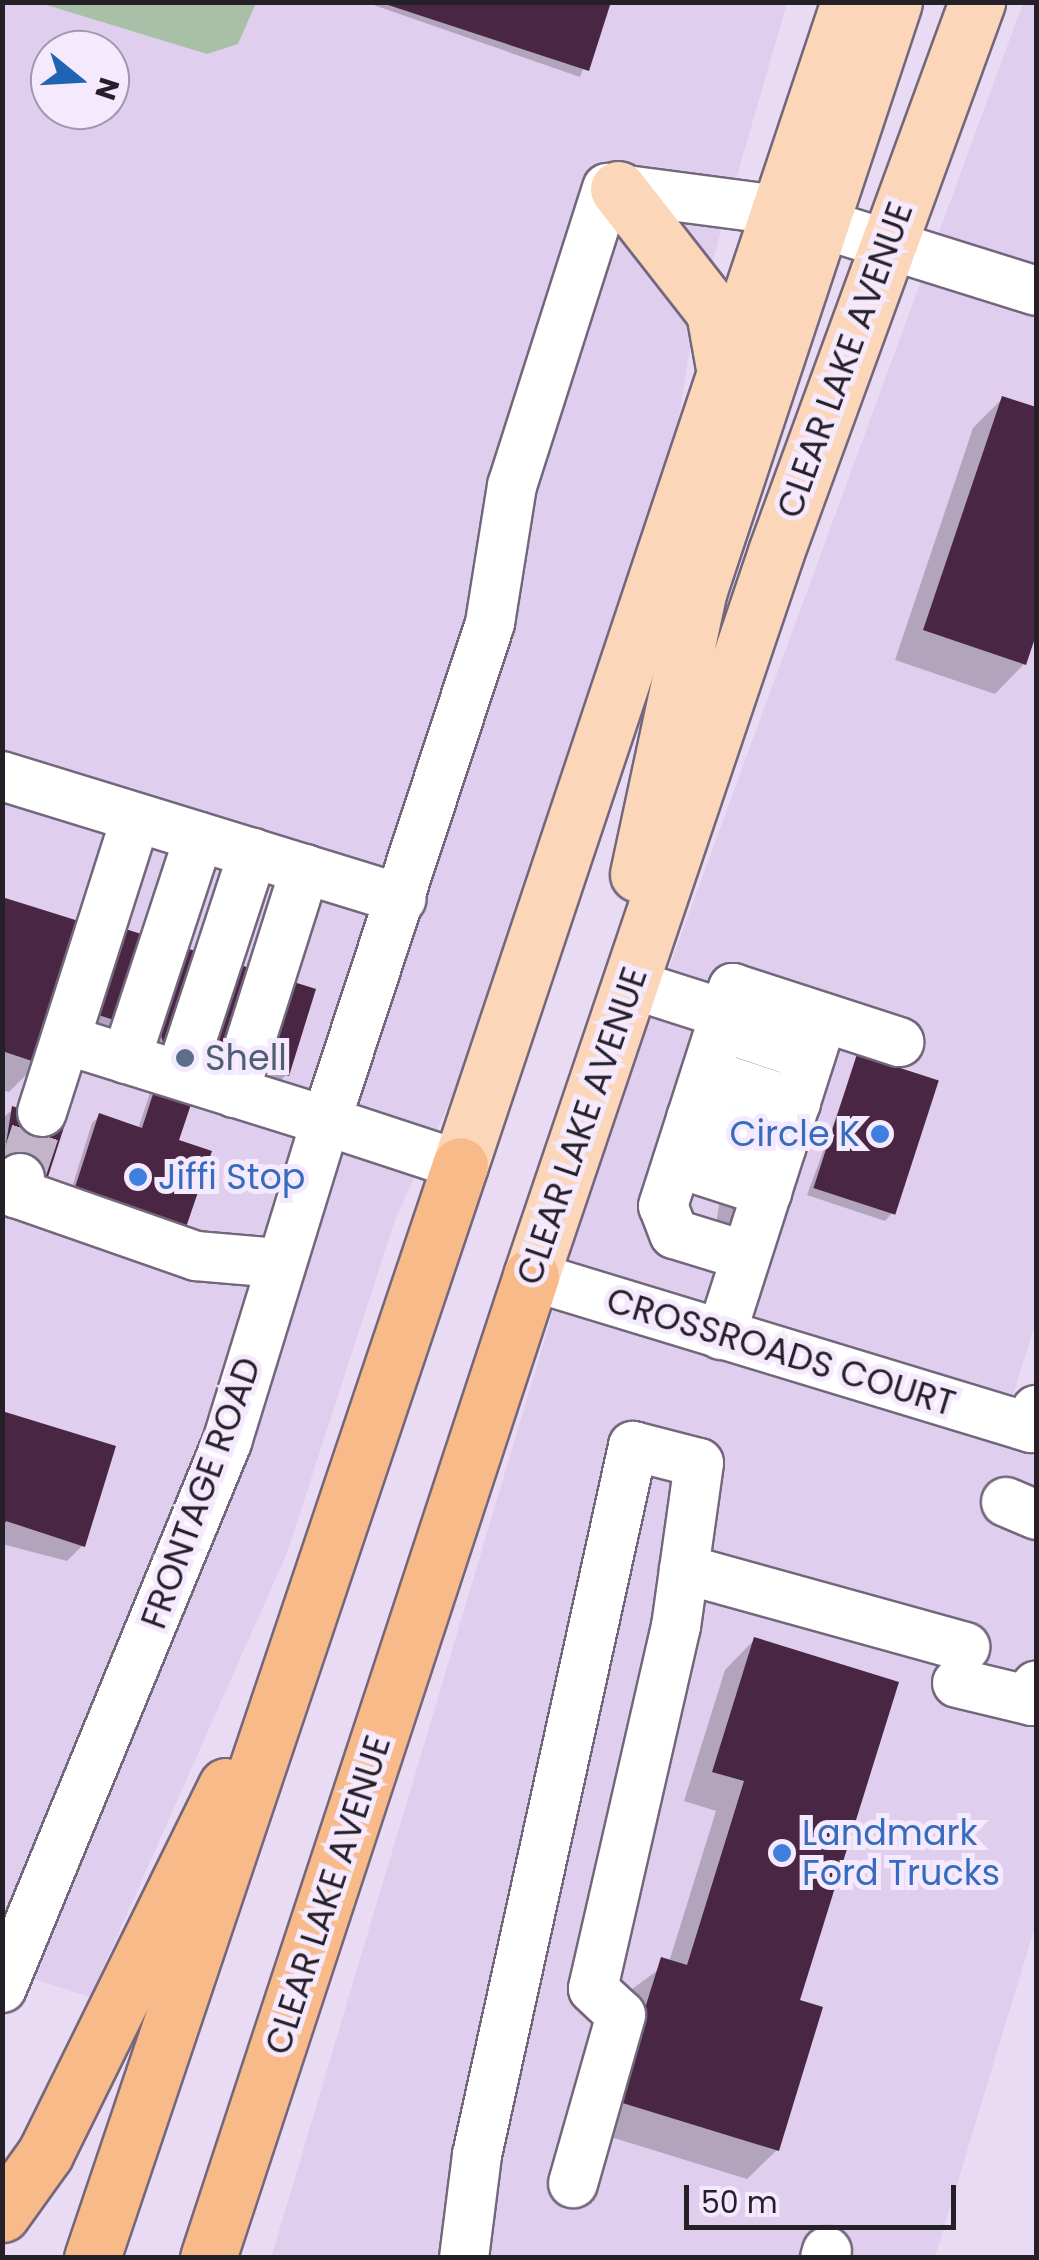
<!DOCTYPE html>
<style>
body{margin:0}
#map{position:relative;width:1039px;height:2260px;overflow:hidden;background:#e9dbf3;font-family:Poppins,sans-serif}
div>[style]{position:absolute}
[style*='--x']{left:calc(var(--x)*1px);top:calc(var(--y)*1px);width:calc(var(--w)*1px);rotate:calc(var(--a)*1deg)}
.built>*{inset:0;background:#e0ceee}
.green>*{inset:0;background:#a8c1a6}
.shadow>*{inset:0;background:#0003;transform-origin:0 0}
.building>*{inset:0;background:#492744;transform-origin:0 0}
.minor-tunnel>*{height:48px;margin-top:-24px;transform-origin:0;background:repeating-linear-gradient(90deg,#c2b5ca 0 48px,transparent 0 72px)}
.roads{filter:drop-shadow(2px 0 #73677c) drop-shadow(-2px 0 #73677c) drop-shadow(0 2px #73677c) drop-shadow(0 -2px #73677c)}
.minor>*{height:48px;margin:-24px;padding:0 24px;transform-origin:24px;border-radius:24px;background:#fff}
.major>*{height:55px;margin:-27.5px;padding:0 27.5px;transform-origin:27.5px;border-radius:27.5px;background:#fbd6b9}
.highway>*{height:55px;margin:-27.5px;padding:0 27.5px;transform-origin:27.5px;border-radius:27.5px;background:#f9ba8a}
.dots>*{width:28px;height:28px;translate:-50% -50%;box-sizing:border-box;border:5px solid #f5e9fd;border-radius:50%}
span{translate:-50% -50%;white-space:nowrap;text-align:center;line-height:1.15;-webkit-text-stroke:10px #f5e9fd;paint-order:stroke}
.street-label{font-size:35px;color:#251f28}
.service-label{font-size:35px;color:#4e5e75}
.left{translate:0 -50%;text-align:left}
.shop-label{font-size:35px;color:#366cbe}
.right{translate:-100% -50%;text-align:right}
.frame{position:absolute;inset:0;border:5px solid #251f28;pointer-events:none}
.north{position:absolute;left:30px;top:30px;width:100px;height:100px;box-sizing:border-box;background:#f5e9fd;border:2px solid #a298a8;border-radius:50%;rotate:108deg;font-size:28px;font-weight:700;line-height:40px;text-align:center;color:#251f28}
.north::after{content:'';display:block;margin:auto;width:35px;height:45px;background:#1f63b3;clip-path:polygon(50% 0,100% 100%,50% 72%,0 100%)}
.scale{position:absolute;left:684px;top:2185px;width:272px;height:45px;box-sizing:border-box;border:5px solid #251f28;border-top:0;padding-left:12px;font-size:30px;line-height:35px;white-space:nowrap;color:#251f28;-webkit-text-stroke:8px #f5e9fd;paint-order:stroke}
</style>
<div id="map">
<div class="built">
<div style="clip-path:polygon(evenodd,3px 3px,787px 3px,693px 328px,677px 431px,460px 1080px,396px 1217px,287px 1553px,90px 1997px,3px 1969px,3px 3px,50px 50px,110px 50px,110px 110px,50px 110px,50px 50px)"></div>
<div style="clip-path:polygon(1023px 3px,1036px 3px,1036px 1321px,998px 1444px,1036px 1456px,1036px 1923px,935px 2257px,271px 2258px,597px 1164px)"></div>
</div>
<div class="green">
<div style="clip-path:polygon(40px 3px,256px 2px,256px 3px,238px 44px,207px 54px)"></div>
</div>
<div class="shadow">
<div style="clip-path:polygon(365px 2px,609px 2px,580px 77px)"></div>
<div style="clip-path:polygon(1002px 399px,1036px 410px,1036px 627px,1024px 664px,995px 694px,895px 660px,973px 428px)"></div>
<div style="clip-path:polygon(2px 900px,39px 1062px,9px 1092px,2px 1090px)"></div>
<div style="clip-path:polygon(112px 937px,286px 1075px,279px 1082px,201px 1068px,176px 1142px,64px 1213px,92px 1123px,99px 1116px,138px 1129px,160px 1063px,154px 1042px,86px 1020px)"></div>
<div style="left:747px;top:1005px;width:53px;height:228px;rotate:8deg"></div>
<div style="clip-path:polygon(858px 1057px,892px 1213px,885px 1221px,807px 1195px)"></div>
<div style="clip-path:polygon(13px 1109px,2px 1189px,2px 1119px)"></div>
<div style="clip-path:polygon(2px 1413px,83px 1545px,67px 1561px,2px 1544px)"></div>
<div style="clip-path:polygon(754px 1640px,797px 2002px,777px 2150px,747px 2179px,588px 2130px,632px 1989px,669px 1962px,716px 1811px,684px 1801px,725px 1670px)"></div>
</div>
<div class="building">
<div style="clip-path:polygon(379px 2px,611px 2px,589px 71px)"></div>
<div style="clip-path:polygon(1002px 396px,1036px 407px,1036px 635px,1026px 665px,923px 630px)"></div>
<div style="clip-path:polygon(2px 897px,85px 923px,41px 1064px,2px 1051px)"></div>
<div style="clip-path:polygon(119px 927px,316px 989px,289px 1076px,221px 1055px,204px 1066px,179px 1140px,212px 1151px,181px 1242px,69px 1206px,99px 1113px,142px 1128px,166px 1054px,161px 1035px,92px 1013px)"></div>
<div style="left:857px;top:1054px;width:86px;height:141px;rotate:18deg"></div>
<div style="clip-path:polygon(12px 1106px,65px 1124px,46px 1183px,2px 1169px)"></div>
<div style="clip-path:polygon(2px 1411px,116px 1446px,85px 1547px,6px 1521px,2px 1529px)"></div>
<div style="clip-path:polygon(754px 1637px,899px 1682px,800px 2000px,823px 2007px,779px 2151px,616px 2101px,661px 1957px,687px 1965px,744px 1781px,712px 1772px)"></div>
</div>
<div class="minor-tunnel">
<div style="--x:20;--y:1178;--w:70;--a:-71.6"></div>
</div>
<div class="roads">
<div class="minor">
<div style="--x:618;--y:189;--w:161;--a:7.5"></div>
<div style="--x:778;--y:210;--w:270;--a:17.4"></div>
<div style="--x:2;--y:776;--w:418;--a:17.1"></div>
<div style="--x:631;--y:984;--w:99;--a:17.7"></div>
<div style="--x:721;--y:1027;--w:94;--a:18.6"></div>
<div style="--x:66;--y:1040;--w:272;--a:17.3"></div>
<div style="--x:326;--y:1121;--w:524;--a:-71.77"></div>
<div style="--x:490;--y:623;--w:139;--a:-80.9"></div>
<div style="--x:512;--y:486;--w:313;--a:-72.3"></div>
<div style="--x:126;--y:1059;--w:234;--a:-71.8"></div>
<div style="--x:706;--y:1073;--w:95;--a:18.4"></div>
<div style="--x:180;--y:1075;--w:234;--a:-71.8"></div>
<div style="--x:234;--y:1093;--w:235;--a:-72.4"></div>
<div style="--x:42;--y:1112;--w:309;--a:-72.3"></div>
<div style="--x:691;--y:1118;--w:95;--a:18.4"></div>
<div style="--x:677;--y:1163;--w:95;--a:17.9"></div>
<div style="--x:20;--y:1178;--w:16;--a:105"></div>
<div style="--x:16;--y:1193;--w:191;--a:19.3"></div>
<div style="--x:196;--y:1256;--w:82;--a:4.9"></div>
<div style="--x:746;--y:1256;--w:75;--a:-163"></div>
<div style="--x:674;--y:1234;--w:30;--a:-111"></div>
<div style="--x:663;--y:1206;--w:229;--a:-72.2"></div>
<div style="--x:733;--y:988;--w:175;--a:18"></div>
<div style="--x:531;--y:1276;--w:523;--a:16.91"></div>
<div style="--x:1031;--y:1428;--w:19;--a:-74"></div>
<div style="--x:721;--y:1335;--w:333;--a:-72.2"></div>
<div style="--x:1006;--y:1502;--w:33;--a:23"></div>
<div style="--x:684;--y:1569;--w:292;--a:15.5"></div>
<div style="--x:957;--y:1683;--w:77;--a:13.5"></div>
<div style="--x:1032;--y:1701;--w:16;--a:-75"></div>
<div style="--x:2;--y:1988;--w:591;--a:-67.6"></div>
<div style="--x:227;--y:1442;--w:336;--a:-72.9"></div>
<div style="--x:326;--y:1121;--w:141;--a:18.2"></div>
<div style="--x:464;--y:2258;--w:104;--a:-82.8"></div>
<div style="--x:477;--y:2155;--w:726;--a:-77.59"></div>
<div style="--x:633;--y:1446;--w:68;--a:14.4"></div>
<div style="--x:699;--y:1463;--w:165;--a:98"></div>
<div style="--x:676;--y:1626;--w:372;--a:102.9"></div>
<div style="--x:593;--y:1989;--w:38;--a:43"></div>
<div style="--x:621;--y:2015;--w:175;--a:105.9"></div>
<div style="--x:825;--y:2258;--w:7;--a:-74"></div>
</div>
<div class="major">
<div style="--x:618;--y:189;--w:156;--a:52"></div>
<div style="--x:714;--y:312;--w:63;--a:79.9"></div>
<div style="--x:638;--y:874;--w:290;--a:-77.9"></div>
<div style="--x:699;--y:590;--w:619;--a:-71.65"></div>
<div style="--x:460;--y:1165;--w:1226;--a:-71.51"></div>
<div style="--x:531;--y:1276;--w:764;--a:-71.3"></div>
<div style="--x:776;--y:552;--w:586;--a:-69.92"></div>
</div>
<div class="highway">
<div style="--x:2;--y:2214;--w:74;--a:-54.4"></div>
<div style="--x:45;--y:2154;--w:410;--a:-63.8"></div>
<div style="--x:92;--y:2258;--w:1153;--a:-71.39"></div>
<div style="--x:208;--y:2258;--w:1034;--a:-71.79"></div>
</div>
</div>
<div class="dots">
<div style="left:185px;top:1058px;background:#5c6f8a"></div>
<div style="left:880px;top:1134px;background:#3f7fe0"></div>
<div style="left:138px;top:1177px;background:#3f7fe0"></div>
<div style="left:782px;top:1853px;background:#3f7fe0"></div>
</div>
<div class="street-label">
<span style="left:845px;top:360px;rotate:-70deg">CLEAR LAKE AVENUE</span>
<span style="left:582px;top:1126px;rotate:-71deg">CLEAR LAKE AVENUE</span>
<span style="left:781px;top:1352px;rotate:17deg">CROSSROADS COURT</span>
<span style="left:201px;top:1493px;rotate:-70deg">FRONTAGE ROAD</span>
<span style="left:328px;top:1895px;rotate:-72deg">CLEAR LAKE AVENUE</span>
</div>
<div class="service-label">
<span class="left" style="left:205px;top:1058px">Shell</span>
</div>
<div class="shop-label">
<span class="right" style="left:860px;top:1134px">Circle K</span>
<span class="left" style="left:158px;top:1177px">Jiffi Stop</span>
<span class="left" style="left:802px;top:1853px">Landmark<br>Ford Trucks</span>
</div>
<div class="frame"></div>
<div class="north">N</div>
<div class="scale">50 m</div>
</div>
